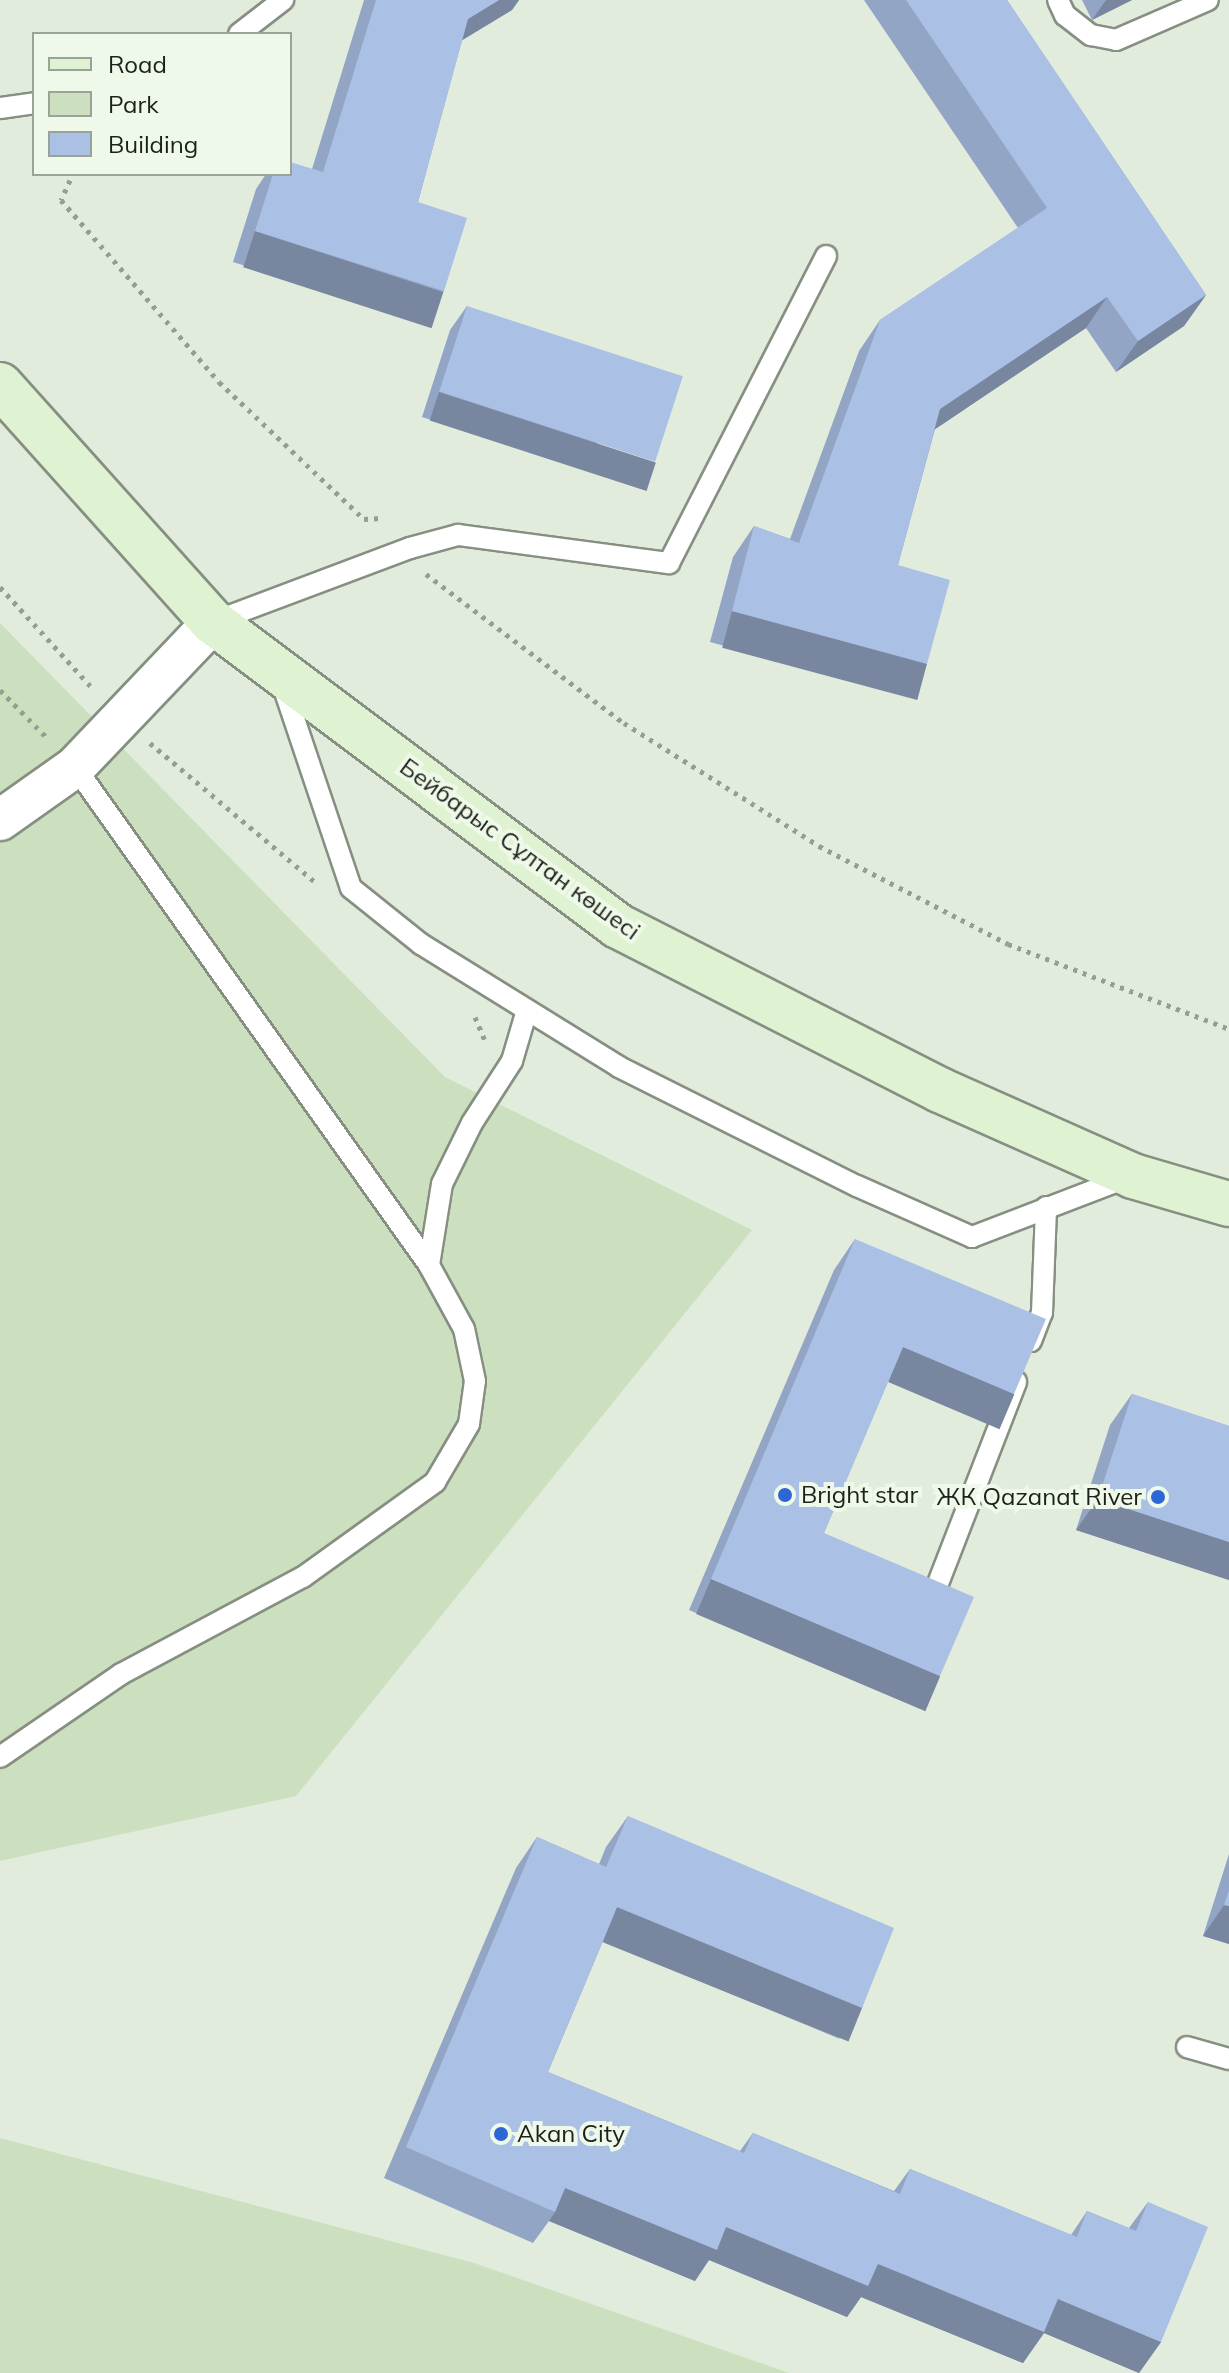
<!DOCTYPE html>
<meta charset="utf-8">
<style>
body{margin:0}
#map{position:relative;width:1229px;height:2373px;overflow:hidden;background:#e2ecdc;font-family:Mulish,sans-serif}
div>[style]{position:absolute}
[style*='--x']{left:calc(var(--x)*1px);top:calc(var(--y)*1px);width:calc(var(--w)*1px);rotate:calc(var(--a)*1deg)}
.green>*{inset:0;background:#cce0c0}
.path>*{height:5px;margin-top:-2.5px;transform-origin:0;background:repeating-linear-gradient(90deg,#969e92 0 4px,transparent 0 10px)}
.roads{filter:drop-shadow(2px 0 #868f81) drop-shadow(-2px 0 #868f81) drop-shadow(0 2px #868f81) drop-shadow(0 -2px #868f81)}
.lane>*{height:20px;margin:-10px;padding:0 10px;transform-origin:10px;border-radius:10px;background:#fff}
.street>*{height:40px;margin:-20px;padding:0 20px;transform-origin:20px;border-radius:20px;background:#fff}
.secondary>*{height:44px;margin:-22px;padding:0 22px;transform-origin:22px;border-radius:22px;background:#dff2d1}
.wall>*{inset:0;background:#93a5c5}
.shaded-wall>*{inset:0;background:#7886a0;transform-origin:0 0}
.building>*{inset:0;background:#abc0e5;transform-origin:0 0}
.dots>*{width:22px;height:22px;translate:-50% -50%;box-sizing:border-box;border:4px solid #eff9e9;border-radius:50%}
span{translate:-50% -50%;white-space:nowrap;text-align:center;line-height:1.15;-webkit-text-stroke:8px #eff9e9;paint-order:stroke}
.street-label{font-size:24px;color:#1d201b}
.poi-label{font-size:24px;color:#1d201b}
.left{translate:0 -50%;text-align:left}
.right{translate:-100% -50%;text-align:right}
.legend{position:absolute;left:32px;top:32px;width:260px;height:144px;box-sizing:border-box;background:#eff9e9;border:2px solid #9ba297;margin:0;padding:10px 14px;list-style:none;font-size:24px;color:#1d201b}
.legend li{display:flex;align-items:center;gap:16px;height:40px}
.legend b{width:40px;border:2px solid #9ba297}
</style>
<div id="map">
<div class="green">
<div style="clip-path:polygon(0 623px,445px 1077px,752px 1230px,296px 1796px,0 1861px)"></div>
<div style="clip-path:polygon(0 2138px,474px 2263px,789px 2373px,0 2373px)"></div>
</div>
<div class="path">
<div style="--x:70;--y:180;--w:22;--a:114"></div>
<div style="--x:61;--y:200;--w:241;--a:49"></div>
<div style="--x:219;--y:382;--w:199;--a:43.4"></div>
<div style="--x:364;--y:519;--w:17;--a:-3"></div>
<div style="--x:426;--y:574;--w:248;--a:37"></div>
<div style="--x:624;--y:723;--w:231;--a:32.2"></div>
<div style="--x:819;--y:846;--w:213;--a:27.4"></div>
<div style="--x:1008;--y:944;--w:237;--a:21"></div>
<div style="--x:0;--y:587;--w:139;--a:47.6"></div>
<div style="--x:0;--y:690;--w:67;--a:45.6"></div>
<div style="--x:150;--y:743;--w:214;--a:40.1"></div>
<div style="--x:475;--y:1017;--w:25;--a:67"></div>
</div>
<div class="roads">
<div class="lane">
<div style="--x:1058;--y:0;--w:17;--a:65"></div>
<div style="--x:1065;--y:15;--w:33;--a:38"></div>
<div style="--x:1091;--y:35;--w:25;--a:11"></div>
<div style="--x:1116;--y:40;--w:100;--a:-23.5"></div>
<div style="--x:239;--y:34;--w:56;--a:-37.7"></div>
<div style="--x:0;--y:108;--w:34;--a:-8"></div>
<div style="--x:213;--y:622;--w:210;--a:-20.6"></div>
<div style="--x:410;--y:548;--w:50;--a:-15.2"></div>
<div style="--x:458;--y:535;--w:213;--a:7.6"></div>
<div style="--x:669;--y:563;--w:345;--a:-62.9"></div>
<div style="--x:282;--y:683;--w:216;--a:71.4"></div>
<div style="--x:351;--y:888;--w:90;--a:38.7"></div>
<div style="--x:421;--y:944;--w:233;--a:31.8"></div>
<div style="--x:619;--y:1067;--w:266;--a:26.6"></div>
<div style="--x:857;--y:1186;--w:126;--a:23.9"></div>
<div style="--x:972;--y:1237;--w:165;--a:-21"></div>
<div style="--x:429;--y:1265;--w:82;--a:-80.9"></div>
<div style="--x:442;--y:1184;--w:68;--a:-63.8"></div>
<div style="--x:472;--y:1123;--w:74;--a:-57.2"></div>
<div style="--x:512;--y:1061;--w:53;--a:-73.6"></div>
<div style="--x:1031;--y:1341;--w:30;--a:-69"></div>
<div style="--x:1042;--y:1313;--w:106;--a:-87.8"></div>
<div style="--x:937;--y:1586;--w:219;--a:-68.8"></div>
<div style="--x:0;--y:1757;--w:147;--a:-34.4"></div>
<div style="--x:121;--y:1674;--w:206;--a:-28.1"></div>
<div style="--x:303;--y:1577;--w:163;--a:-35.7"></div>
<div style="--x:435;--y:1482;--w:67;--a:-59.6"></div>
<div style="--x:469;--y:1424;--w:43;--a:-82.1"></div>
<div style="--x:475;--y:1381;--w:53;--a:-101.9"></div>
<div style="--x:464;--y:1329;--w:73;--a:-118.7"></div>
<div style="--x:429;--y:1265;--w:611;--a:-125.41"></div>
<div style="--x:1187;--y:2047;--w:44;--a:15.9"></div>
</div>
<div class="street">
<div style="--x:0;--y:820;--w:92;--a:-35.2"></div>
<div style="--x:75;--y:767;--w:200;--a:-46.4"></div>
</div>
<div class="secondary">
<div style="--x:0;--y:385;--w:319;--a:48.1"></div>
<div style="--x:213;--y:622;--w:506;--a:36.89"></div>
<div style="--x:618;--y:926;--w:361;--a:27"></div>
<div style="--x:940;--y:1090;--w:211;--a:24"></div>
<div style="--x:1133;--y:1176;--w:100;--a:16.3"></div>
</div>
</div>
<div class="wall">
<div style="clip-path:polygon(364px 0,519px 0,512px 10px,462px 40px,418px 202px,444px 291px,422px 322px,233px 262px,256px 189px,266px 174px,290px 174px,312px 169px)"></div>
<div style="clip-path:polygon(864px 0,1007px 0,1206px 295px,1184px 326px,1116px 372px,1086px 328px,935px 429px,898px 565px,927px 664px,905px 695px,710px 642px,733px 557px,754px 526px,790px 539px,859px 351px,880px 320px,1018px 228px)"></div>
<div style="clip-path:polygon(1082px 0,1132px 0,1092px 20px)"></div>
<div style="clip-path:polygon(467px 306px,638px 486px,422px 417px,450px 330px)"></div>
<div style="clip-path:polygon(855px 1239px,1014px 1394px,992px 1425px,888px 1381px,824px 1533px,940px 1676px,919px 1707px,689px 1610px,834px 1270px)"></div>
<div style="clip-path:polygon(1132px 1394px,1229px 1426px,1229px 1580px,1076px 1530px,1110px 1425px)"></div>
<div style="clip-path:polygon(628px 1816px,840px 2039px,603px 1941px,548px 2072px,740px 2151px,753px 2133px,894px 2191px,910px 2169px,1071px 2235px,1087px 2211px,1129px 2228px,1148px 2202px,1161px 2342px,1139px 2373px,1044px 2333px,1023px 2363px,861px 2297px,847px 2317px,709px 2260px,695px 2281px,549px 2221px,533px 2243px,384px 2178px,516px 1868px,537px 1837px,599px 1864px,606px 1847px)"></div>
<div style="clip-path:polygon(1229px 1854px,1229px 1944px,1203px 1936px)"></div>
</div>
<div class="shaded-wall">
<div style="clip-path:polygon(499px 0,519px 0,512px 10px,446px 50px,468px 19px)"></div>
<div style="clip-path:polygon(1106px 0,1132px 0,1092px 20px)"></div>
<div style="left:255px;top:231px;width:198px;height:38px;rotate:18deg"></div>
<div style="clip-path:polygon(1206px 295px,1184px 326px,1116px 372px,1138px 341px)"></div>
<div style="clip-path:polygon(1107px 297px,1086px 328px,919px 440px,940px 409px)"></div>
<div style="left:439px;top:392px;width:228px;height:30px;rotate:18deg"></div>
<div style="left:732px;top:611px;width:202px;height:38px;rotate:15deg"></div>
<div style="left:903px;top:1347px;width:121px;height:38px;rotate:23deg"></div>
<div style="clip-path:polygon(1098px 1499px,1229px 1542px,1229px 1580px,1076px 1530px)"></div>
<div style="left:711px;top:1579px;width:249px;height:38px;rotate:23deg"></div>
<div style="clip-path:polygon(1224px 1905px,1229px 1906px,1229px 1944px,1203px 1936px)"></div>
<div style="left:617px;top:1907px;width:265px;height:38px;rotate:22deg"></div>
<div style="clip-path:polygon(565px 2188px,878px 2264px,1058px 2299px,1161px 2342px,1139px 2373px,1044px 2333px,1023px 2363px,861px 2297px,847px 2317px,709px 2260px,695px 2281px,549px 2221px,555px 2212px)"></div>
</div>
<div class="building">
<div style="clip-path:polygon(376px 0,499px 0,468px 19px,418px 202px,467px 218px,444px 291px,255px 231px,273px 174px,290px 174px,290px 162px,323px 172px)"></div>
<div style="clip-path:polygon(906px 0,1007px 0,1206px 295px,1138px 341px,1107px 297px,940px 409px,898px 565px,950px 580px,927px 664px,732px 611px,754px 526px,799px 543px,880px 320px,1047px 208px)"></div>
<div style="left:467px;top:306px;width:227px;height:90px;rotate:18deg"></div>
<div style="clip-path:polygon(855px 1239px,1046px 1319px,1014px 1394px,903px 1347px,824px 1533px,974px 1597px,940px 1676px,711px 1579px)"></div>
<div style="clip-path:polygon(1132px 1394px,1229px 1426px,1229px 1542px,1098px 1499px)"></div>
<div style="clip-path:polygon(628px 1816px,894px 1928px,862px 2008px,617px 1907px,548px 2072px,744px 2153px,753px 2133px,900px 2194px,910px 2169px,1077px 2237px,1087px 2211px,1136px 2231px,1148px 2202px,1208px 2227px,1161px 2342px,1058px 2299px,1044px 2332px,878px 2264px,868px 2286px,726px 2227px,717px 2250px,565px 2188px,555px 2212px,406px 2147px,537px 1837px,606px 1867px)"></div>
<div style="clip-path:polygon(1229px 1890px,1229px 1906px,1224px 1905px)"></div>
</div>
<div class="dots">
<div style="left:785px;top:1495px;background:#2d67d5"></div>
<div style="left:1158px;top:1497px;background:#2d67d5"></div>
<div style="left:501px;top:2134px;background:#2d67d5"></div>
</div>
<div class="street-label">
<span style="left:520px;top:849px;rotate:36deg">Бейбарыс Сұлтан көшесі</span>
</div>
<div class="poi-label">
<span class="left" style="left:801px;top:1495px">Bright star</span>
<span class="right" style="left:1142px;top:1497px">ЖК Qazanat River</span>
<span class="left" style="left:517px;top:2134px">Akan City</span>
</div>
<ul class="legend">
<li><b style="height:10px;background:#dff2d1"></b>Road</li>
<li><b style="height:22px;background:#cce0c0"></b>Park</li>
<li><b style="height:22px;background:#abc0e5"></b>Building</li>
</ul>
</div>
